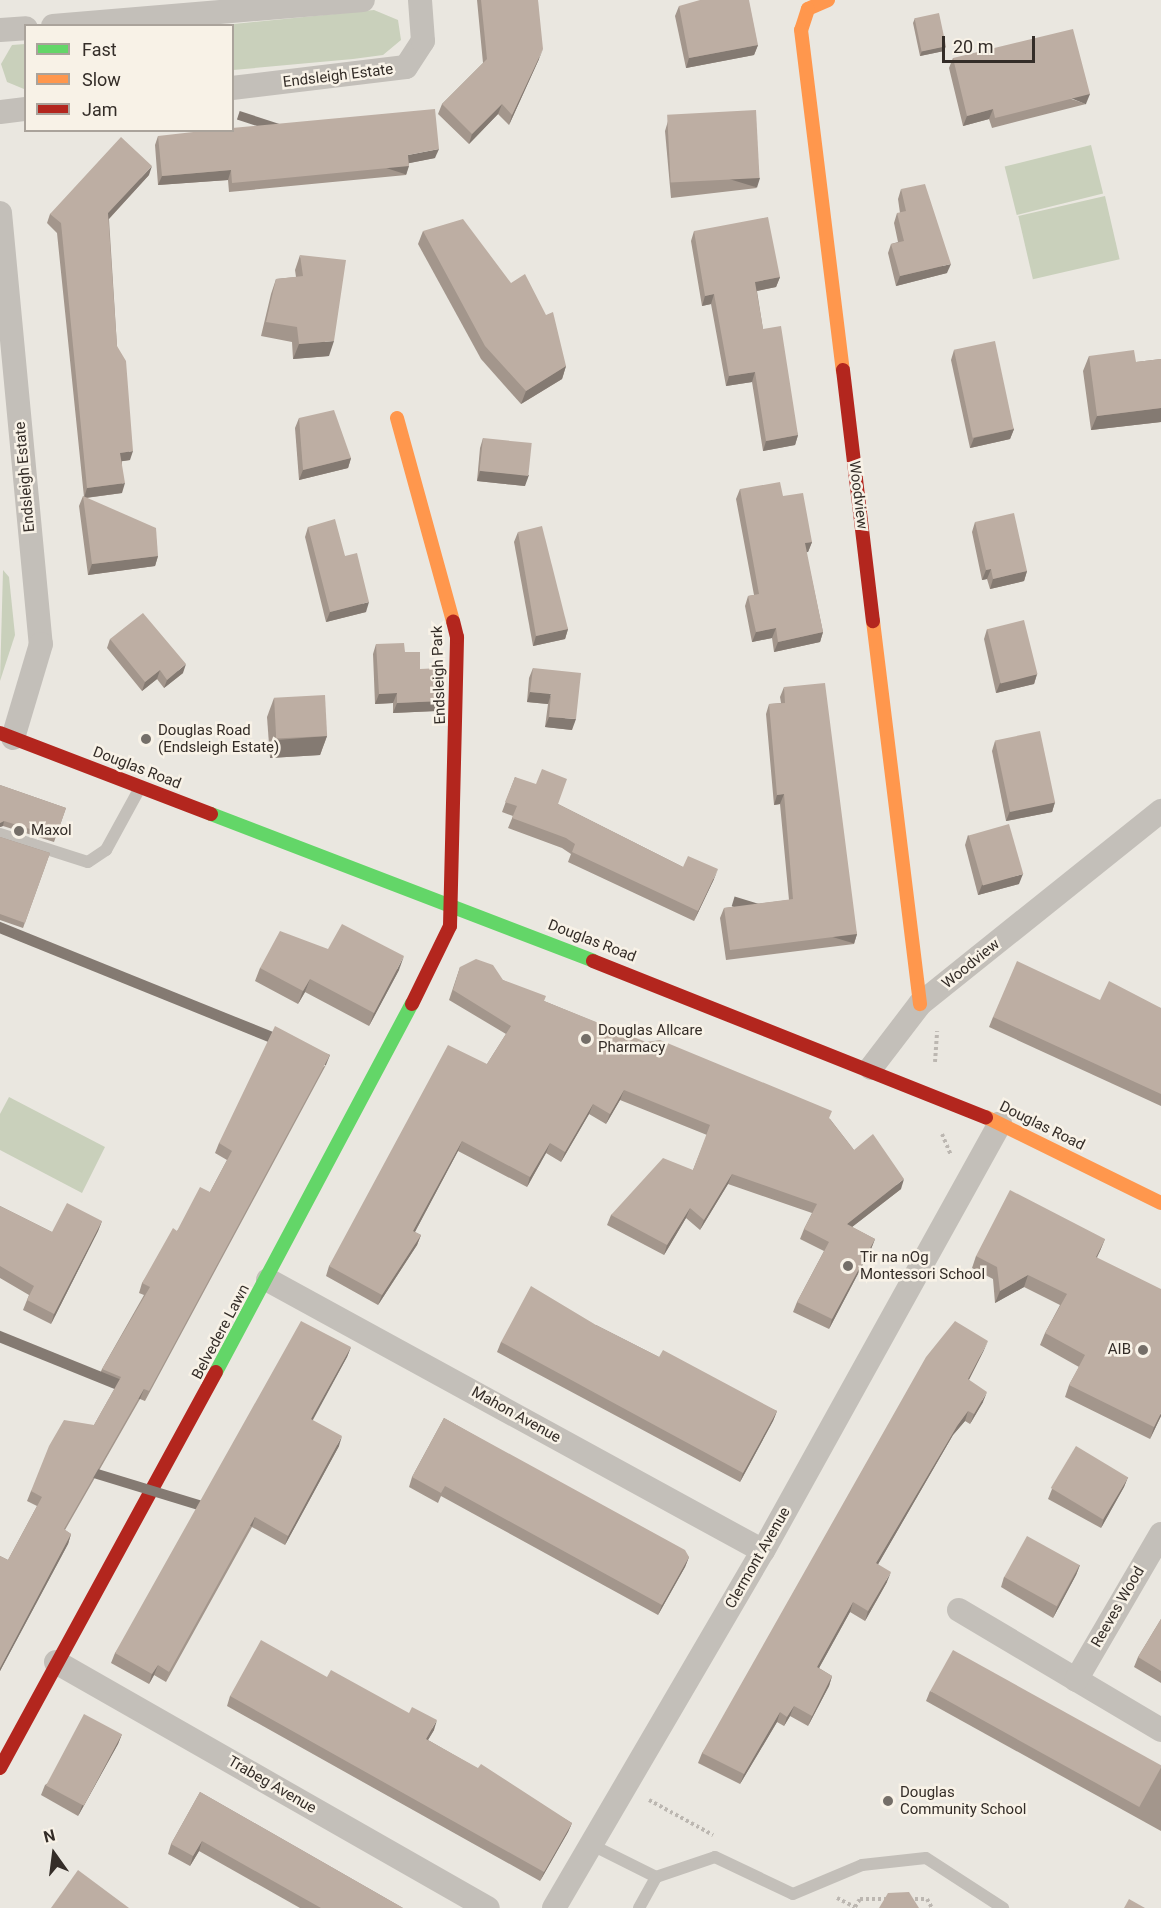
<!DOCTYPE html>
<style>
body{margin:0}
#map{position:relative;width:1161px;height:1908px;overflow:hidden;background:#eae7e0;font-family:Roboto,sans-serif}
div>[style]{position:absolute}
[style*='--x']{left:calc(var(--x)*1px);top:calc(var(--y)*1px);width:calc(var(--w)*1px);rotate:calc(var(--a)*1deg)}
.green>*{inset:0;background:#c9d0bb;transform-origin:0 0}
.path>*{height:4px;margin-top:-2px;transform-origin:0;background:repeating-linear-gradient(90deg,#bcb7b1 0 3px,transparent 0 6px)}
.lane>*{height:12px;margin:-6px;padding:0 6px;transform-origin:6px;border-radius:6px;background:#c3bfb9}
.street>*{height:24px;margin:-12px;padding:0 12px;transform-origin:12px;border-radius:12px;background:#c3bfb9}
.fast>*{height:14px;margin:-7px;padding:0 7px;transform-origin:7px;border-radius:7px;background:#63d668}
.slow>*{height:14px;margin:-7px;padding:0 7px;transform-origin:7px;border-radius:7px;background:#ff974d}
.jam>*{height:14px;margin:-7px;padding:0 7px;transform-origin:7px;border-radius:7px;background:#b3261e}
.wall>*{inset:0;background:#a3968c}
.shaded-wall>*{inset:0;background:#847a72;transform-origin:0 0}
.building>*{inset:0;background:#bdaea3;transform-origin:0 0}
.dots>*{width:16px;height:16px;translate:-50% -50%;box-sizing:border-box;border:3px solid #f8f2e7;border-radius:50%}
span{translate:-50% -50%;white-space:nowrap;text-align:center;line-height:1.15;-webkit-text-stroke:5px #f8f2e7;paint-order:stroke}
.street-label{font-size:15px;color:#342d28}
.poi-label{font-size:15px;color:#342d28}
.left{translate:0 -50%;text-align:left}
.right{translate:-100% -50%;text-align:right}
.legend{position:absolute;left:24px;top:24px;width:210px;height:108px;box-sizing:border-box;background:#f8f2e7;border:2px solid #aaa39b;margin:0;padding:8px 10px;list-style:none;font-size:18px;color:#342d28}
.legend li{display:flex;align-items:center;gap:12px;height:30px}
.legend b{width:30px;border:2px solid #aaa39b}
.north{position:absolute;left:24px;top:1824px;width:60px;height:60px;-webkit-text-stroke:4px #f8f2e7;paint-order:stroke;rotate:346deg;font-size:16px;font-weight:700;line-height:24px;text-align:center;color:#342d28}
.north::after{content:'';display:block;margin:auto;width:21px;height:27px;background:#342d28;clip-path:polygon(50% 0,100% 100%,50% 72%,0 100%)}
.scale{position:absolute;left:942px;top:36px;width:93px;height:27px;box-sizing:border-box;border:3px solid #342d28;border-top:0;padding-left:8px;font-size:18px;line-height:21px;white-space:nowrap;color:#342d28;-webkit-text-stroke:4px #f8f2e7;paint-order:stroke}
</style>
<div id="map">
<div class="green">
<div style="clip-path:polygon(374px 10px,398px 20px,401px 40px,383px 55px,353px 59px,233px 70px,232px 26px,214px 26px)"></div>
<div style="clip-path:polygon(25px 44px,26px 89px,24px 89px,7px 82px,1px 64px,12px 45px)"></div>
<div style="left:1091px;top:145px;width:50px;height:89px;rotate:76deg"></div>
<div style="left:1105px;top:196px;width:65px;height:89px;rotate:77deg"></div>
<div style="clip-path:polygon(3px 570px,9px 577px,15px 635px,0 681px)"></div>
<div style="clip-path:polygon(9px 1097px,105px 1147px,82px 1193px,0 1150px,0 1114px)"></div>
</div>
<div class="path">
<div style="--x:935;--y:1062;--w:31;--a:-86"></div>
<div style="--x:942;--y:1134;--w:23;--a:67"></div>
<div style="--x:649;--y:1800;--w:73;--a:28.7"></div>
<div style="--x:837;--y:1898;--w:20;--a:27"></div>
<div style="--x:855;--y:1907;--w:9;--a:-58"></div>
<div style="--x:860;--y:1899;--w:27;--a:0"></div>
<div style="--x:909;--y:1899;--w:18;--a:0"></div>
<div style="--x:927;--y:1899;--w:10;--a:61"></div>
</div>
<div class="lane">
<div style="--x:0;--y:834;--w:92;--a:17.7"></div>
<div style="--x:88;--y:862;--w:22;--a:-34"></div>
<div style="--x:106;--y:850;--w:71;--a:-61.3"></div>
<div style="--x:592;--y:1845;--w:72;--a:26.6"></div>
<div style="--x:639;--y:1908;--w:35;--a:-61"></div>
<div style="--x:656;--y:1877;--w:62;--a:-18.7"></div>
<div style="--x:715;--y:1857;--w:86;--a:25.4"></div>
<div style="--x:793;--y:1894;--w:75;--a:-22.8"></div>
<div style="--x:862;--y:1865;--w:64;--a:-6.2"></div>
<div style="--x:926;--y:1858;--w:92;--a:33"></div>
</div>
<div class="street">
<div style="--x:53;--y:26;--w:311;--a:-4.8"></div>
<div style="--x:0;--y:30;--w:26;--a:-4"></div>
<div style="--x:232;--y:88;--w:175;--a:-6.9"></div>
<div style="--x:406;--y:67;--w:31;--a:-57"></div>
<div style="--x:423;--y:41;--w:41;--a:-94.2"></div>
<div style="--x:0;--y:112;--w:26;--a:-7"></div>
<div style="--x:0;--y:213;--w:433;--a:84.6"></div>
<div style="--x:41;--y:644;--w:98;--a:106.6"></div>
<div style="--x:871;--y:1068;--w:81;--a:-52.6"></div>
<div style="--x:920;--y:1004;--w:309;--a:-38.7"></div>
<div style="--x:268;--y:1280;--w:564;--a:28.7"></div>
<div style="--x:959;--y:1610;--w:235;--a:30.7"></div>
<div style="--x:56;--y:1662;--w:497;--a:29.7"></div>
<div style="--x:1076;--y:1680;--w:169;--a:-59.8"></div>
<div style="--x:554;--y:1908;--w:414;--a:-59.7"></div>
<div style="--x:763;--y:1551;--w:489;--a:-61"></div>
</div>
<div class="fast">
<div style="--x:211;--y:814;--w:409;--a:21"></div>
<div style="--x:216;--y:1372;--w:417;--a:-62"></div>
</div>
<div class="slow">
<div style="--x:828;--y:0;--w:22;--a:156"></div>
<div style="--x:808;--y:9;--w:22;--a:108"></div>
<div style="--x:801;--y:30;--w:343;--a:83"></div>
<div style="--x:397;--y:418;--w:211;--a:74.6"></div>
<div style="--x:873;--y:621;--w:386;--a:83"></div>
<div style="--x:986;--y:1117;--w:195;--a:26.2"></div>
</div>
<div class="jam">
<div style="--x:843;--y:370;--w:253;--a:83.2"></div>
<div style="--x:0;--y:733;--w:226;--a:21"></div>
<div style="--x:593;--y:961;--w:423;--a:21.7"></div>
<div style="--x:412;--y:1004;--w:87;--a:-64"></div>
<div style="--x:450;--y:926;--w:289;--a:-88.6"></div>
<div style="--x:457;--y:637;--w:16;--a:-104"></div>
<div style="--x:0;--y:1768;--w:451;--a:-61.4"></div>
</div>
<div class="wall">
<div style="clip-path:polygon(477px 0,538px 0,539px 59px,509px 125px,498px 114px,469px 144px,438px 114px,442px 104px,483px 63px)"></div>
<div style="clip-path:polygon(679px 6px,758px 45px,754px 55px,686px 68px,675px 16px)"></div>
<div style="clip-path:polygon(915px 18px,944px 51px,920px 56px,913px 23px)"></div>
<div style="clip-path:polygon(953px 58px,1086px 104px,992px 128px,989px 119px,963px 126px,949px 68px)"></div>
<div style="clip-path:polygon(668px 121px,757px 188px,671px 198px,665px 131px)"></div>
<div style="clip-path:polygon(158px 136px,435px 158px,409px 163px,406px 175px,229px 192px,228px 180px,158px 185px,155px 145px)"></div>
<div style="clip-path:polygon(149px 175px,109px 219px,117px 346px,130px 460px,122px 461px,122px 493px,86px 498px,158px 556px,155px 566px,88px 575px,79px 506px,83px 496px,84px 497px,57px 233px,47px 223px,50px 214px)"></div>
<div style="clip-path:polygon(901px 189px,947px 273px,896px 286px,888px 253px,891px 244px,898px 242px,894px 223px,897px 213px,900px 213px,898px 199px)"></div>
<div style="clip-path:polygon(423px 231px,566px 366px,562px 379px,521px 404px,481px 359px,418px 244px)"></div>
<div style="clip-path:polygon(694px 231px,780px 277px,776px 287px,757px 291px,763px 329px,798px 435px,795px 445px,763px 451px,752px 382px,726px 386px,711px 304px,702px 306px,691px 241px)"></div>
<div style="clip-path:polygon(300px 255px,329px 356px,293px 359px,292px 342px,261px 336px,271px 294px,276px 279px,296px 277px,295px 270px)"></div>
<div style="clip-path:polygon(954px 350px,1014px 429px,1010px 439px,970px 448px,951px 360px)"></div>
<div style="clip-path:polygon(1089px 356px,1136px 362px,1161px 359px,1161px 422px,1091px 430px,1083px 371px)"></div>
<div style="clip-path:polygon(299px 418px,351px 458px,348px 468px,299px 480px,295px 428px)"></div>
<div style="clip-path:polygon(483px 438px,525px 486px,477px 481px,480px 448px)"></div>
<div style="clip-path:polygon(740px 489px,783px 496px,812px 542px,808px 552px,806px 552px,823px 632px,820px 642px,774px 652px,772px 638px,752px 642px,745px 606px,748px 596px,754px 595px,736px 499px)"></div>
<div style="clip-path:polygon(975px 522px,1027px 571px,1024px 581px,990px 589px,987px 579px,982px 580px,972px 532px)"></div>
<div style="clip-path:polygon(308px 527px,345px 556px,366px 612px,326px 622px,305px 537px)"></div>
<div style="clip-path:polygon(518px 532px,568px 629px,565px 639px,533px 646px,514px 542px)"></div>
<div style="clip-path:polygon(987px 629px,1037px 674px,1034px 684px,996px 693px,984px 639px)"></div>
<div style="clip-path:polygon(110px 639px,183px 673px,164px 688px,157px 679px,142px 691px,107px 648px)"></div>
<div style="clip-path:polygon(376px 644px,405px 652px,420px 669px,436px 711px,393px 713px,393px 703px,375px 704px,373px 654px)"></div>
<div style="clip-path:polygon(533px 668px,572px 730px,545px 727px,548px 704px,527px 702px,529px 678px)"></div>
<div style="clip-path:polygon(784px 687px,857px 934px,854px 944px,726px 960px,720px 918px,724px 908px,789px 900px,780px 804px,774px 805px,766px 714px,769px 704px,781px 703px,780px 697px)"></div>
<div style="clip-path:polygon(274px 698px,327px 736px,320px 755px,270px 758px,267px 717px)"></div>
<div style="clip-path:polygon(995px 741px,1055px 802px,1052px 812px,1006px 821px,992px 751px)"></div>
<div style="clip-path:polygon(515px 777px,558px 804px,683px 867px,714px 879px,694px 921px,568px 862px,571px 854px,562px 848px,508px 828px,513px 816px,502px 812px)"></div>
<div style="clip-path:polygon(0 785px,66px 808px,54px 842px,3px 826px,0 827px)"></div>
<div style="clip-path:polygon(968px 835px,1019px 884px,978px 895px,965px 845px)"></div>
<div style="clip-path:polygon(0 837px,50px 853px,23px 928px,0 920px)"></div>
<div style="clip-path:polygon(328px 949px,399px 970px,369px 1026px,305px 992px,298px 1004px,255px 981px,260px 968px)"></div>
<div style="clip-path:polygon(460px 967px,503px 980px,544px 1001px,830px 1119px,854px 1150px,901px 1189px,852px 1227px,875px 1239px,871px 1249px,829px 1329px,793px 1312px,797px 1302px,824px 1251px,800px 1239px,804px 1229px,812px 1213px,728px 1184px,700px 1230px,686px 1218px,664px 1255px,607px 1225px,611px 1215px,693px 1170px,707px 1135px,620px 1100px,606px 1124px,589px 1114px,561px 1162px,546px 1153px,527px 1187px,458px 1151px,415px 1232px,421px 1235px,417px 1245px,378px 1305px,326px 1276px,329px 1266px,487px 1064px,506px 1034px,449px 1000px)"></div>
<div style="clip-path:polygon(1100px 1000px,1161px 1008px,1161px 1106px,989px 1027px,993px 1017px)"></div>
<div style="clip-path:polygon(326px 1065px,145px 1401px,140px 1399px,65px 1530px,71px 1534px,68px 1544px,0 1671px,0 1556px,8px 1560px,37px 1506px,27px 1501px,31px 1491px,94px 1425px,116px 1386px,98px 1378px,102px 1369px,144px 1295px,139px 1293px,142px 1283px,177px 1231px,210px 1192px,227px 1160px,215px 1153px,219px 1143px)"></div>
<div style="clip-path:polygon(0 1206px,52px 1232px,102px 1221px,98px 1231px,51px 1324px,23px 1310px,29px 1295px,0 1278px)"></div>
<div style="clip-path:polygon(1105px 1239px,1097px 1257px,1161px 1416px,1150px 1439px,1065px 1397px,1069px 1385px,1079px 1367px,1040px 1345px,1045px 1333px,1060px 1305px,1024px 1287px,995px 1303px,993px 1279px,972px 1268px,976px 1256px)"></div>
<div style="clip-path:polygon(596px 1325px,659px 1357px,777px 1411px,773px 1421px,740px 1482px,497px 1352px,501px 1342px)"></div>
<div style="clip-path:polygon(351px 1347px,347px 1357px,312px 1420px,339px 1446px,285px 1545px,252px 1527px,166px 1682px,154px 1675px,149px 1684px,111px 1663px,115px 1653px)"></div>
<div style="clip-path:polygon(984px 1350px,969px 1380px,983px 1402px,970px 1424px,965px 1421px,953px 1435px,878px 1564px,887px 1582px,865px 1621px,850px 1612px,819px 1668px,832px 1676px,829px 1686px,808px 1726px,790px 1716px,784px 1726px,777px 1722px,740px 1784px,698px 1763px,702px 1753px)"></div>
<div style="clip-path:polygon(444px 1418px,689px 1557px,685px 1567px,658px 1615px,441px 1496px,438px 1503px,409px 1487px,412px 1477px)"></div>
<div style="clip-path:polygon(1128px 1477px,1124px 1487px,1101px 1528px,1048px 1499px,1052px 1489px)"></div>
<div style="clip-path:polygon(1080px 1565px,1076px 1575px,1053px 1618px,1001px 1587px,1004px 1577px)"></div>
<div style="clip-path:polygon(1161px 1619px,1161px 1683px,1134px 1667px,1138px 1657px)"></div>
<div style="clip-path:polygon(327px 1677px,434px 1730px,428px 1740px,572px 1823px,568px 1832px,540px 1881px,227px 1706px,230px 1696px)"></div>
<div style="clip-path:polygon(930px 1691px,1161px 1767px,1161px 1831px,926px 1701px)"></div>
<div style="clip-path:polygon(122px 1734px,118px 1744px,78px 1816px,41px 1795px,45px 1785px)"></div>
<div style="clip-path:polygon(200px 1792px,403px 1908px,300px 1908px,199px 1851px,190px 1866px,168px 1854px,171px 1844px)"></div>
</div>
<div class="shaded-wall">
<div style="clip-path:polygon(758px 45px,754px 55px,686px 68px,689px 58px)"></div>
<div style="clip-path:polygon(946px 46px,944px 51px,920px 56px,922px 51px)"></div>
<div style="clip-path:polygon(543px 49px,539px 59px,509px 125px,512px 115px)"></div>
<div style="left:1090px;top:94px;width:11px;height:98px;rotate:112deg"></div>
<div style="clip-path:polygon(502px 104px,498px 114px,469px 144px,472px 134px)"></div>
<div style="clip-path:polygon(993px 109px,989px 119px,963px 126px,967px 116px)"></div>
<div style="clip-path:polygon(439px 149px,435px 158px,405px 164px,408px 155px)"></div>
<div style="clip-path:polygon(152px 166px,149px 175px,105px 223px,108px 213px)"></div>
<div style="left:409px;top:166px;width:9px;height:178px;rotate:108deg"></div>
<div style="clip-path:polygon(231px 170px,228px 180px,158px 185px,162px 176px)"></div>
<div style="left:760px;top:178px;width:10px;height:87px;rotate:107deg"></div>
<div style="clip-path:polygon(951px 264px,947px 273px,896px 286px,900px 276px)"></div>
<div style="clip-path:polygon(780px 277px,776px 287px,751px 292px,755px 282px)"></div>
<div style="clip-path:polygon(714px 294px,711px 304px,702px 306px,705px 296px)"></div>
<div style="clip-path:polygon(334px 341px,329px 356px,293px 359px,299px 344px)"></div>
<div style="clip-path:polygon(566px 366px,562px 379px,521px 404px,526px 391px)"></div>
<div style="clip-path:polygon(755px 372px,752px 382px,726px 386px,729px 376px)"></div>
<div style="clip-path:polygon(1161px 408px,1161px 422px,1091px 430px,1097px 416px)"></div>
<div style="clip-path:polygon(1014px 429px,1010px 439px,970px 448px,974px 438px)"></div>
<div style="clip-path:polygon(798px 435px,795px 445px,763px 451px,766px 441px)"></div>
<div style="clip-path:polygon(133px 451px,130px 460px,117px 462px,120px 453px)"></div>
<div style="clip-path:polygon(351px 458px,348px 468px,299px 480px,303px 470px)"></div>
<div style="clip-path:polygon(480px 471px,529px 475px,525px 486px,477px 481px)"></div>
<div style="clip-path:polygon(125px 483px,122px 493px,84px 498px,87px 488px)"></div>
<div style="clip-path:polygon(812px 542px,808px 552px,801px 553px,805px 543px)"></div>
<div style="clip-path:polygon(158px 556px,155px 566px,88px 575px,92px 564px)"></div>
<div style="clip-path:polygon(991px 569px,987px 579px,982px 580px,986px 570px)"></div>
<div style="clip-path:polygon(1027px 571px,1024px 581px,990px 589px,993px 579px)"></div>
<div style="clip-path:polygon(369px 602px,366px 612px,326px 622px,330px 612px)"></div>
<div style="clip-path:polygon(776px 628px,772px 638px,752px 642px,756px 632px)"></div>
<div style="clip-path:polygon(568px 629px,565px 639px,533px 646px,536px 636px)"></div>
<div style="clip-path:polygon(823px 632px,820px 642px,774px 652px,778px 642px)"></div>
<div style="clip-path:polygon(186px 664px,183px 673px,164px 688px,167px 680px)"></div>
<div style="clip-path:polygon(160px 670px,157px 679px,142px 691px,145px 682px)"></div>
<div style="clip-path:polygon(1037px 674px,1034px 684px,996px 693px,1000px 683px)"></div>
<div style="clip-path:polygon(530px 692px,551px 694px,548px 704px,527px 702px)"></div>
<div style="clip-path:polygon(397px 693px,393px 703px,375px 704px,379px 694px)"></div>
<div style="clip-path:polygon(440px 701px,436px 711px,393px 713px,397px 703px)"></div>
<div style="clip-path:polygon(549px 717px,576px 719px,572px 730px,545px 727px)"></div>
<div style="clip-path:polygon(327px 736px,320px 755px,270px 758px,277px 740px)"></div>
<div style="clip-path:polygon(784px 794px,780px 804px,774px 805px,777px 795px)"></div>
<div style="clip-path:polygon(1055px 802px,1052px 812px,1006px 821px,1010px 811px)"></div>
<div style="clip-path:polygon(4px 821px,3px 826px,0 827px,0 823px)"></div>
<div style="clip-path:polygon(718px 869px,714px 879px,694px 921px,698px 911px)"></div>
<div style="clip-path:polygon(1023px 874px,1019px 884px,978px 895px,982px 885px)"></div>
<div style="left:857px;top:934px;width:10px;height:128px;rotate:107deg"></div>
<div style="clip-path:polygon(404px 956px,399px 970px,369px 1026px,374px 1013px)"></div>
<div style="clip-path:polygon(310px 979px,305px 992px,298px 1004px,303px 991px)"></div>
<div style="left:330px;top:1055px;width:11px;height:382px;rotate:112deg"></div>
<div style="clip-path:polygon(624px 1090px,620px 1100px,606px 1124px,610px 1114px)"></div>
<div style="clip-path:polygon(593px 1104px,589px 1114px,561px 1162px,565px 1152px)"></div>
<div style="clip-path:polygon(462px 1141px,458px 1151px,410px 1241px,413px 1231px)"></div>
<div style="clip-path:polygon(550px 1143px,546px 1153px,527px 1187px,530px 1177px)"></div>
<div style="clip-path:polygon(732px 1174px,728px 1184px,700px 1230px,704px 1220px)"></div>
<div style="clip-path:polygon(904px 1179px,901px 1189px,843px 1234px,847px 1224px)"></div>
<div style="clip-path:polygon(690px 1208px,686px 1218px,664px 1255px,667px 1245px)"></div>
<div style="clip-path:polygon(102px 1221px,98px 1231px,51px 1324px,54px 1314px)"></div>
<div style="clip-path:polygon(421px 1235px,417px 1245px,378px 1305px,382px 1295px)"></div>
<div style="clip-path:polygon(875px 1239px,871px 1249px,829px 1329px,832px 1319px)"></div>
<div style="clip-path:polygon(1105px 1239px,1100px 1251px,1091px 1269px,1096px 1257px)"></div>
<div style="clip-path:polygon(1028px 1275px,1024px 1287px,995px 1303px,1000px 1291px)"></div>
<div style="clip-path:polygon(988px 1341px,984px 1350px,964px 1389px,968px 1379px)"></div>
<div style="clip-path:polygon(351px 1347px,347px 1357px,308px 1429px,311px 1419px)"></div>
<div style="left:144px;top:1389px;width:11px;height:161px;rotate:112deg"></div>
<div style="clip-path:polygon(987px 1392px,983px 1402px,970px 1424px,974px 1414px)"></div>
<div style="clip-path:polygon(777px 1411px,773px 1421px,740px 1482px,743px 1473px)"></div>
<div style="clip-path:polygon(968px 1411px,965px 1421px,953px 1435px,873px 1573px,876px 1563px,957px 1426px)"></div>
<div style="clip-path:polygon(1161px 1413px,1161px 1416px,1150px 1439px,1154px 1427px)"></div>
<div style="clip-path:polygon(342px 1436px,339px 1446px,285px 1545px,288px 1536px)"></div>
<div style="clip-path:polygon(1128px 1477px,1124px 1487px,1101px 1528px,1104px 1518px)"></div>
<div style="left:255px;top:1517px;width:10px;height:177px;rotate:107deg"></div>
<div style="clip-path:polygon(71px 1534px,68px 1544px,0 1671px,0 1668px)"></div>
<div style="clip-path:polygon(689px 1557px,685px 1567px,658px 1615px,662px 1605px)"></div>
<div style="clip-path:polygon(1080px 1565px,1076px 1575px,1053px 1618px,1057px 1608px)"></div>
<div style="clip-path:polygon(891px 1572px,887px 1582px,865px 1621px,868px 1611px)"></div>
<div style="clip-path:polygon(853px 1602px,850px 1612px,814px 1677px,817px 1667px)"></div>
<div style="clip-path:polygon(158px 1665px,154px 1675px,149px 1684px,152px 1674px)"></div>
<div style="clip-path:polygon(832px 1676px,829px 1686px,808px 1726px,812px 1716px)"></div>
<div style="clip-path:polygon(794px 1706px,790px 1716px,784px 1726px,787px 1717px)"></div>
<div style="clip-path:polygon(780px 1712px,777px 1722px,740px 1784px,744px 1774px)"></div>
<div style="clip-path:polygon(437px 1720px,434px 1730px,423px 1748px,426px 1739px)"></div>
<div style="clip-path:polygon(122px 1734px,118px 1744px,78px 1816px,82px 1806px)"></div>
<div style="clip-path:polygon(572px 1823px,568px 1832px,540px 1881px,544px 1872px)"></div>
<div style="clip-path:polygon(202px 1841px,199px 1851px,190px 1866px,193px 1856px)"></div>
</div>
<div class="building">
<div style="clip-path:polygon(481px 0,538px 0,543px 49px,512px 115px,502px 104px,472px 134px,442px 104px,487px 59px)"></div>
<div style="clip-path:polygon(700px 0,749px 0,758px 45px,689px 58px,679px 6px)"></div>
<div style="left:939px;top:13px;width:34px;height:25px;rotate:78deg"></div>
<div style="clip-path:polygon(1073px 29px,1090px 94px,995px 118px,993px 109px,967px 116px,953px 58px)"></div>
<div style="clip-path:polygon(435px 109px,439px 149px,408px 155px,409px 166px,232px 183px,231px 170px,162px 176px,158px 136px,211px 130px,232px 130px,232px 128px)"></div>
<div style="left:756px;top:110px;width:68px;height:89px;rotate:87deg"></div>
<div style="clip-path:polygon(121px 137px,152px 166px,108px 213px,117px 346px,126px 361px,133px 451px,120px 453px,125px 483px,87px 488px,61px 223px,50px 214px)"></div>
<div style="clip-path:polygon(925px 184px,951px 264px,900px 276px,891px 244px,904px 241px,897px 213px,906px 211px,901px 189px)"></div>
<div style="clip-path:polygon(768px 217px,780px 277px,755px 282px,763px 329px,781px 326px,798px 435px,766px 441px,755px 372px,729px 376px,714px 294px,705px 296px,694px 231px)"></div>
<div style="clip-path:polygon(463px 219px,511px 283px,525px 274px,546px 315px,553px 312px,566px 366px,526px 391px,485px 346px,423px 231px)"></div>
<div style="clip-path:polygon(300px 255px,346px 260px,334px 341px,299px 344px,297px 327px,266px 322px,276px 279px,303px 276px)"></div>
<div style="left:995px;top:341px;width:90px;height:42px;rotate:78deg"></div>
<div style="clip-path:polygon(1134px 350px,1136px 362px,1161px 359px,1161px 408px,1097px 416px,1089px 356px)"></div>
<div style="clip-path:polygon(334px 410px,351px 458px,303px 470px,299px 418px)"></div>
<div style="left:483px;top:438px;width:49px;height:33px;rotate:6deg"></div>
<div style="clip-path:polygon(780px 482px,783px 496px,803px 493px,812px 542px,805px 543px,823px 632px,778px 642px,776px 628px,756px 632px,748px 596px,759px 594px,740px 489px)"></div>
<div style="clip-path:polygon(83px 496px,156px 528px,158px 556px,92px 564px)"></div>
<div style="clip-path:polygon(1014px 513px,1027px 571px,993px 579px,991px 569px,986px 570px,975px 522px)"></div>
<div style="clip-path:polygon(335px 519px,345px 556px,357px 553px,369px 602px,330px 612px,308px 527px)"></div>
<div style="clip-path:polygon(542px 526px,568px 629px,536px 636px,518px 532px)"></div>
<div style="clip-path:polygon(143px 613px,186px 664px,167px 680px,160px 670px,145px 682px,110px 639px)"></div>
<div style="left:1024px;top:620px;width:56px;height:38px;rotate:76deg"></div>
<div style="clip-path:polygon(404px 643px,405px 652px,420px 652px,420px 669px,441px 668px,440px 701px,397px 703px,397px 693px,379px 694px,376px 644px)"></div>
<div style="clip-path:polygon(533px 668px,581px 673px,576px 719px,549px 717px,551px 694px,530px 692px)"></div>
<div style="clip-path:polygon(825px 683px,857px 934px,730px 950px,724px 908px,793px 899px,784px 794px,777px 795px,769px 704px,785px 703px,784px 687px)"></div>
<div style="left:325px;top:695px;width:41px;height:51px;rotate:87deg"></div>
<div style="left:1040px;top:731px;width:73px;height:46px;rotate:78deg"></div>
<div style="clip-path:polygon(542px 769px,567px 779px,558px 804px,683px 867px,688px 856px,718px 869px,698px 911px,572px 852px,575px 844px,566px 838px,512px 818px,517px 806px,505px 802px,515px 777px,536px 784px)"></div>
<div style="clip-path:polygon(0 785px,66px 808px,56px 837px,4px 821px,0 823px)"></div>
<div style="left:1009px;top:824px;width:52px;height:42px;rotate:74deg"></div>
<div style="clip-path:polygon(0 837px,50px 853px,25px 923px,0 914px)"></div>
<div style="clip-path:polygon(342px 924px,404px 956px,374px 1013px,310px 979px,303px 991px,260px 968px,280px 931px,328px 949px)"></div>
<div style="clip-path:polygon(476px 959px,493px 965px,503px 980px,546px 996px,544px 1001px,646px 1042px,660px 1040px,832px 1111px,829px 1118px,854px 1150px,873px 1134px,904px 1179px,847px 1224px,875px 1239px,832px 1319px,797px 1302px,829px 1242px,804px 1229px,817px 1204px,732px 1174px,704px 1220px,690px 1208px,667px 1245px,611px 1215px,663px 1158px,693px 1170px,710px 1125px,624px 1090px,610px 1114px,593px 1104px,565px 1152px,550px 1143px,530px 1177px,462px 1141px,413px 1231px,421px 1235px,382px 1295px,329px 1266px,448px 1045px,487px 1064px,511px 1026px,453px 990px,460px 967px)"></div>
<div style="clip-path:polygon(1017px 961px,1100px 1000px,1109px 981px,1161px 1008px,1161px 1094px,993px 1017px)"></div>
<div style="clip-path:polygon(275px 1026px,330px 1055px,149px 1391px,144px 1389px,64px 1529px,71px 1534px,0 1668px,0 1556px,8px 1560px,42px 1497px,31px 1491px,49px 1446px,64px 1420px,94px 1425px,121px 1377px,102px 1369px,150px 1287px,142px 1283px,173px 1228px,177px 1231px,200px 1187px,210px 1192px,232px 1151px,219px 1143px)"></div>
<div style="clip-path:polygon(1010px 1190px,1105px 1239px,1096px 1257px,1161px 1289px,1161px 1413px,1154px 1427px,1069px 1385px,1085px 1355px,1045px 1333px,1067px 1294px,1028px 1275px,1000px 1291px,997px 1267px,976px 1256px)"></div>
<div style="clip-path:polygon(67px 1203px,102px 1221px,54px 1314px,27px 1300px,34px 1286px,0 1266px,0 1206px,52px 1232px)"></div>
<div style="clip-path:polygon(531px 1286px,596px 1325px,659px 1357px,663px 1350px,777px 1411px,743px 1473px,501px 1342px)"></div>
<div style="clip-path:polygon(301px 1321px,351px 1347px,311px 1419px,342px 1436px,288px 1536px,255px 1517px,169px 1672px,158px 1665px,152px 1674px,115px 1653px)"></div>
<div style="clip-path:polygon(955px 1321px,988px 1341px,968px 1379px,987px 1392px,974px 1414px,968px 1411px,957px 1426px,876px 1563px,891px 1572px,868px 1611px,853px 1602px,817px 1667px,832px 1676px,812px 1716px,794px 1706px,787px 1717px,780px 1712px,744px 1774px,702px 1753px,926px 1357px)"></div>
<div style="clip-path:polygon(444px 1418px,685px 1550px,689px 1557px,662px 1605px,445px 1486px,441px 1493px,412px 1477px)"></div>
<div style="left:1076px;top:1446px;width:61px;height:49px;rotate:31deg"></div>
<div style="left:1027px;top:1536px;width:60px;height:47px;rotate:29deg"></div>
<div style="clip-path:polygon(1161px 1619px,1161px 1671px,1138px 1657px)"></div>
<div style="clip-path:polygon(261px 1640px,327px 1677px,331px 1670px,409px 1713px,412px 1707px,437px 1720px,426px 1739px,478px 1768px,481px 1764px,572px 1823px,544px 1872px,230px 1696px)"></div>
<div style="left:953px;top:1650px;width:239px;height:47px;rotate:29deg"></div>
<div style="left:84px;top:1714px;width:43px;height:81px;rotate:28deg"></div>
<div style="clip-path:polygon(200px 1792px,403px 1908px,321px 1908px,202px 1841px,193px 1856px,171px 1844px)"></div>
<div style="clip-path:polygon(78px 1870px,129px 1908px,51px 1908px)"></div>
<div style="clip-path:polygon(909px 1892px,919px 1908px,879px 1908px,888px 1893px)"></div>
<div style="clip-path:polygon(1129px 1899px,1145px 1908px,1124px 1908px)"></div>
</div>
<div class="dots">
<div style="left:146px;top:739px;background:#746e68"></div>
<div style="left:19px;top:831px;background:#746e68"></div>
<div style="left:586px;top:1039px;background:#746e68"></div>
<div style="left:848px;top:1266px;background:#746e68"></div>
<div style="left:1143px;top:1350px;background:#746e68"></div>
<div style="left:888px;top:1801px;background:#746e68"></div>
</div>
<div class="street-label">
<span style="left:338px;top:76px;rotate:-7deg">Endsleigh Estate</span>
<span style="left:25px;top:477px;rotate:-95deg">Endsleigh Estate</span>
<span style="left:858px;top:495px;rotate:83deg">Woodview</span>
<span style="left:439px;top:675px;rotate:-92deg">Endsleigh Park</span>
<span style="left:137px;top:768px;rotate:21deg">Douglas Road</span>
<span style="left:592px;top:941px;rotate:21deg">Douglas Road</span>
<span style="left:971px;top:964px;rotate:-39deg">Woodview</span>
<span style="left:1042px;top:1126px;rotate:26deg">Douglas Road</span>
<span style="left:221px;top:1332px;rotate:-62deg">Belvedere Lawn</span>
<span style="left:516px;top:1415px;rotate:29deg">Mahon Avenue</span>
<span style="left:758px;top:1558px;rotate:-60deg">Clermont Avenue</span>
<span style="left:1118px;top:1607px;rotate:-60deg">Reeves Wood</span>
<span style="left:272px;top:1785px;rotate:30deg">Trabeg Avenue</span>
</div>
<div class="poi-label">
<span class="left" style="left:158px;top:739px">Douglas Road<br>(Endsleigh Estate)</span>
<span class="left" style="left:31px;top:831px">Maxol</span>
<span class="left" style="left:598px;top:1039px">Douglas Allcare<br>Pharmacy</span>
<span class="left" style="left:860px;top:1266px">Tir na nOg<br>Montessori School</span>
<span class="right" style="left:1131px;top:1350px">AIB</span>
<span class="left" style="left:900px;top:1801px">Douglas<br>Community School</span>
</div>
<ul class="legend">
<li><b style="height:8px;background:#63d668"></b>Fast</li>
<li><b style="height:8px;background:#ff974d"></b>Slow</li>
<li><b style="height:8px;background:#b3261e"></b>Jam</li>
</ul>
<div class="north">N</div>
<div class="scale">20 m</div>
</div>
